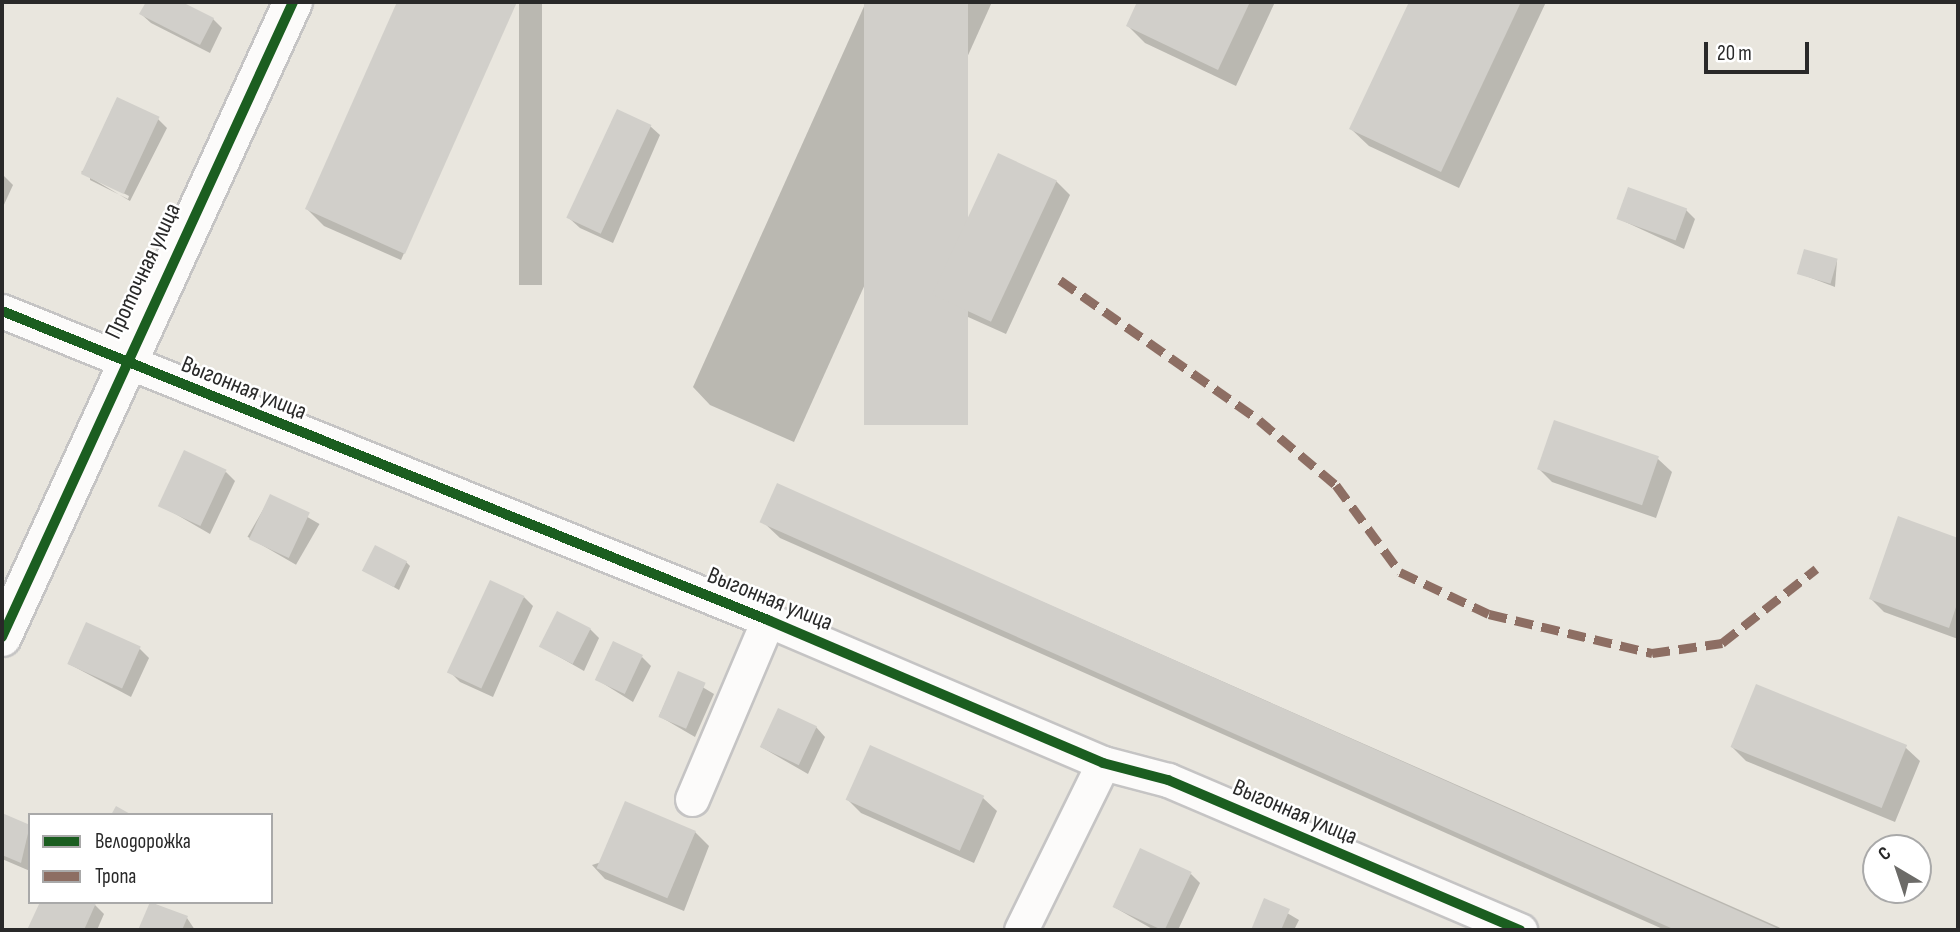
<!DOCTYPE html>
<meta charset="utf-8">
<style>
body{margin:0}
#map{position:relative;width:1960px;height:932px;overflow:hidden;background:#e9e6de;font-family:"Sofia Sans Condensed",sans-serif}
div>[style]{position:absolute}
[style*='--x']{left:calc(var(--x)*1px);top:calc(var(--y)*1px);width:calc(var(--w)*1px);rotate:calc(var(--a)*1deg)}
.shadow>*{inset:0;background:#0003;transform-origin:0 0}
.building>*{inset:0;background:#d1cfca;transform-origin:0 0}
.roads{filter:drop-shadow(2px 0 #c5c4c4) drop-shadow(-2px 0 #c5c4c4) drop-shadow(0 2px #c5c4c4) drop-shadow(0 -2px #c5c4c4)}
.minor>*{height:33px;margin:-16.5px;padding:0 16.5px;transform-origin:16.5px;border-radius:16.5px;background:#fcfbfa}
.tertiary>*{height:38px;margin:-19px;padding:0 19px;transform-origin:19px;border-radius:19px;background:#fcfbfa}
.quiet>*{height:9px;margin-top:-4.5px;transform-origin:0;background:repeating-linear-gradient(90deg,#8d6e63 0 18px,transparent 0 27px)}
.cycleway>*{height:10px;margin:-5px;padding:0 5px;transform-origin:5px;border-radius:5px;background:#1b5e20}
span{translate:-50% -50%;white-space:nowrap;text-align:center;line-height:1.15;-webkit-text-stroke:5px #fff;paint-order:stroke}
.street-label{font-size:24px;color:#292929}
.frame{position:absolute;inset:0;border:4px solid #292929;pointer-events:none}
.legend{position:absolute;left:28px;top:813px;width:245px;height:91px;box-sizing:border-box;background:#fff;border:2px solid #a9a9a9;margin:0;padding:9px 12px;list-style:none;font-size:21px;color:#292929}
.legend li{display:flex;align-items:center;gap:14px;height:35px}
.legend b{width:35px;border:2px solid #a9a9a9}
.north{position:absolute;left:1862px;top:834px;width:70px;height:70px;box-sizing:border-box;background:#fff;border:2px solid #a9a9a9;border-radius:50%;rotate:321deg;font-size:19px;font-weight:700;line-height:28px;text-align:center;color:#292929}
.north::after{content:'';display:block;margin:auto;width:24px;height:32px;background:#6c6b68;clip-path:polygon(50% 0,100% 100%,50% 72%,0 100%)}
.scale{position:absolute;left:1704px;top:42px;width:105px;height:32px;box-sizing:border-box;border:4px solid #292929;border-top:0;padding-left:9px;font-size:21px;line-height:24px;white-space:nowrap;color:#292929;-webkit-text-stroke:5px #fff;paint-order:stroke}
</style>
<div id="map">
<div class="shadow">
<div style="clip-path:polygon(148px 2px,179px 2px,213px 19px,222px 28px,210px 53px,151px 23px,141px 14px)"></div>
<div style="clip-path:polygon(399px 2px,515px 2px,401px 260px,324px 226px,307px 209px)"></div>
<div style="left:519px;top:2px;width:23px;height:283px"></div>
<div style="clip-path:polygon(866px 2px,992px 2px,794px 442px,710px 405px,693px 387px)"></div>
<div style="clip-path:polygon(1139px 2px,1275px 2px,1236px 86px,1145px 43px,1128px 26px)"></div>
<div style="clip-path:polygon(1411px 2px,1546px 2px,1459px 188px,1369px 146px,1351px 129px)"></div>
<div style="clip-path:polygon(evenodd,158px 119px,167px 128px,130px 201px,81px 172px,158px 119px,90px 176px,129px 196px,128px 199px,90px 180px,90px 176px)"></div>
<div style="clip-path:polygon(650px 126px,660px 135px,613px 243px,580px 228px,570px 219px)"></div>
<div style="clip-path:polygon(2px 174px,13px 185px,2px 209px)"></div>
<div style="clip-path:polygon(1056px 181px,1070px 195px,1006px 334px,948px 308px,934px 294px)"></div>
<div style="clip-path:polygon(1686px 210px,1695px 219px,1684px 249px,1619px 219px)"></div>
<div style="clip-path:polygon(1837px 261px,1835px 287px,1798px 273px)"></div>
<div style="clip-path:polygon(1658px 459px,1672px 472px,1656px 518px,1552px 482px,1538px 468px)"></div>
<div style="clip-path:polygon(226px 472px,235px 481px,210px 534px,160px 505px)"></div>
<div style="clip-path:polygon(778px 485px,1785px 930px,1665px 930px,780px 538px,762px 521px)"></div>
<div style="left:271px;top:496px;width:56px;height:47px;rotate:30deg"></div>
<div style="clip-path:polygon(1899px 519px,1958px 540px,1958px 639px,1884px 612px,1871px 599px)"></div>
<div style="clip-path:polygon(406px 562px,410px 566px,399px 590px,364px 570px)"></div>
<div style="clip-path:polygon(524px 597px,533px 606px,493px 697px,460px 682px,451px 673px)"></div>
<div style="clip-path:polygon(590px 629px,599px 638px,584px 671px,542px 647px)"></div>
<div style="clip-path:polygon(140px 649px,149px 658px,131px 697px,69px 664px)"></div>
<div style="clip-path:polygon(642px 657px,651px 666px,633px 702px,596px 679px)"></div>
<div style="clip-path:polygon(679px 673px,714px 694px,695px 737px,659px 716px)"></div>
<div style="clip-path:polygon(816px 727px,825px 737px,808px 774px,761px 747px)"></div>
<div style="clip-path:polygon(871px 747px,983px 798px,997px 811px,974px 863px,861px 813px,847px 799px)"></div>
<div style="clip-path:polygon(1732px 747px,1906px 748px,1920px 761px,1895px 822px,1746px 761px)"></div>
<div style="clip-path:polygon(2px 815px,30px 827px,30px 871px,2px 859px)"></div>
<div style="clip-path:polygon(695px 832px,709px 846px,684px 911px,605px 879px,592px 865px)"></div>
<div style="clip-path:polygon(1191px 874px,1200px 883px,1178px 930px,1154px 930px,1114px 907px)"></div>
<div style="clip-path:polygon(1265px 900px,1299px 920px,1294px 930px,1252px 930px)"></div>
<div style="clip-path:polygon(42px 902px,95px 905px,104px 914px,97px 930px,29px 930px)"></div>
<div style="clip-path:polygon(152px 903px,187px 918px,195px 930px,140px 930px)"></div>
</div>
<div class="building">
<div style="clip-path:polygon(146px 2px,182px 2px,214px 18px,200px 45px,139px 14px)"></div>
<div style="clip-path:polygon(397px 2px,517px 2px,405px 254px,305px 209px)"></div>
<div style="left:864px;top:2px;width:104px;height:423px"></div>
<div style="clip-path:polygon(1137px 2px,1250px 2px,1218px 70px,1126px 26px)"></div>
<div style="clip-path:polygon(1409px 2px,1521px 2px,1441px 172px,1349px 129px)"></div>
<div style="left:117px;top:97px;width:47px;height:85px;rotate:25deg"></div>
<div style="left:617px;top:109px;width:38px;height:120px;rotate:25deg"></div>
<div style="left:998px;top:153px;width:65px;height:156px;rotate:25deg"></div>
<div style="left:1628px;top:187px;width:63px;height:34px;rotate:20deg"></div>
<div style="left:1804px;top:249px;width:35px;height:26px;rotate:16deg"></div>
<div style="left:1554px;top:420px;width:111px;height:52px;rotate:19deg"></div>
<div style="left:184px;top:450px;width:47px;height:62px;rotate:25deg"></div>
<div style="left:777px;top:483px;width:1107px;height:43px;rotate:24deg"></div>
<div style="left:270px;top:494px;width:44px;height:50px;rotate:25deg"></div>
<div style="clip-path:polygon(1898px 516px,1958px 538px,1958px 601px,1949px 628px,1869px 599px)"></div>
<div style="left:375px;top:545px;width:36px;height:29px;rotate:27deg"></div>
<div style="left:490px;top:580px;width:38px;height:102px;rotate:25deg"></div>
<div style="left:557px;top:611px;width:38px;height:40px;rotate:27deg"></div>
<div style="left:86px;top:622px;width:60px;height:46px;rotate:24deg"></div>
<div style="left:613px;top:641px;width:33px;height:43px;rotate:25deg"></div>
<div style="left:678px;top:671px;width:30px;height:50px;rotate:23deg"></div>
<div style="left:1756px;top:684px;width:163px;height:68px;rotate:22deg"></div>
<div style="left:778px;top:708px;width:43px;height:43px;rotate:25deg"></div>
<div style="left:870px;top:745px;width:125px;height:60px;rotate:24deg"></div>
<div style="left:625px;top:801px;width:77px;height:73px;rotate:23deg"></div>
<div style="clip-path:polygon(116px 806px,132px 815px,111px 815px)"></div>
<div style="clip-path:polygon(2px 813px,30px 825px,21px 863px,2px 855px)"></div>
<div style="left:1140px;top:848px;width:57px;height:65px;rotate:25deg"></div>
<div style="clip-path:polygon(1264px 898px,1290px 909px,1281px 930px,1251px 930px)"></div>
<div style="clip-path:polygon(40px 902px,93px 902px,96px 903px,84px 930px,27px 930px)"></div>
<div style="clip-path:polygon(150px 902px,188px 916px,182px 930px,138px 930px)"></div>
</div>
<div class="roads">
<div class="minor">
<div style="--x:2;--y:311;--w:826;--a:21.97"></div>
<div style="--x:768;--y:620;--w:364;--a:23.1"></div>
<div style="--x:1103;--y:763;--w:67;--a:14.7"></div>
<div style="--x:1168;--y:780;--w:383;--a:23.1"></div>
<div style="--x:692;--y:799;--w:194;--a:-67"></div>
<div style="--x:1021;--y:930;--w:186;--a:-63.8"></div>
</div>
<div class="tertiary">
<div style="--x:2;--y:637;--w:699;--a:-65.38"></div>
</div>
</div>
<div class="quiet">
<div style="--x:1060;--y:280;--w:243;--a:35.1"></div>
<div style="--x:1259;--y:420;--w:101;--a:40.2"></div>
<div style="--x:1336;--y:485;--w:108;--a:53.7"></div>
<div style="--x:1400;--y:572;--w:98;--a:25.3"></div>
<div style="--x:1489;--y:614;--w:168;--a:13.5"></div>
<div style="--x:1652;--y:653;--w:71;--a:-8.1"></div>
<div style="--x:1722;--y:643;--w:120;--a:-38.2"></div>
</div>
<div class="cycleway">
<div style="--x:2;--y:311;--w:826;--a:21.97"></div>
<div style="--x:768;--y:620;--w:364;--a:23.1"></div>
<div style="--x:1103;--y:763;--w:67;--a:14.7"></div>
<div style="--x:1168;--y:780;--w:383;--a:23.1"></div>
<div style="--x:2;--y:637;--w:699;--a:-65.38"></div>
</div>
<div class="street-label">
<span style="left:143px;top:271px;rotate:-65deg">Проточная улица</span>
<span style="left:244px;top:388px;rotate:22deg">Выгонная улица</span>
<span style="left:770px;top:599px;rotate:22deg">Выгонная улица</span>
<span style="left:1295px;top:812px;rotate:23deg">Выгонная улица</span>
</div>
<div class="frame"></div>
<ul class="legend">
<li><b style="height:9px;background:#1b5e20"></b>Велодорожка</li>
<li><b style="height:9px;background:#8d6e63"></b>Тропа</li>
</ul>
<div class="north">С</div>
<div class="scale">20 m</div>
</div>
